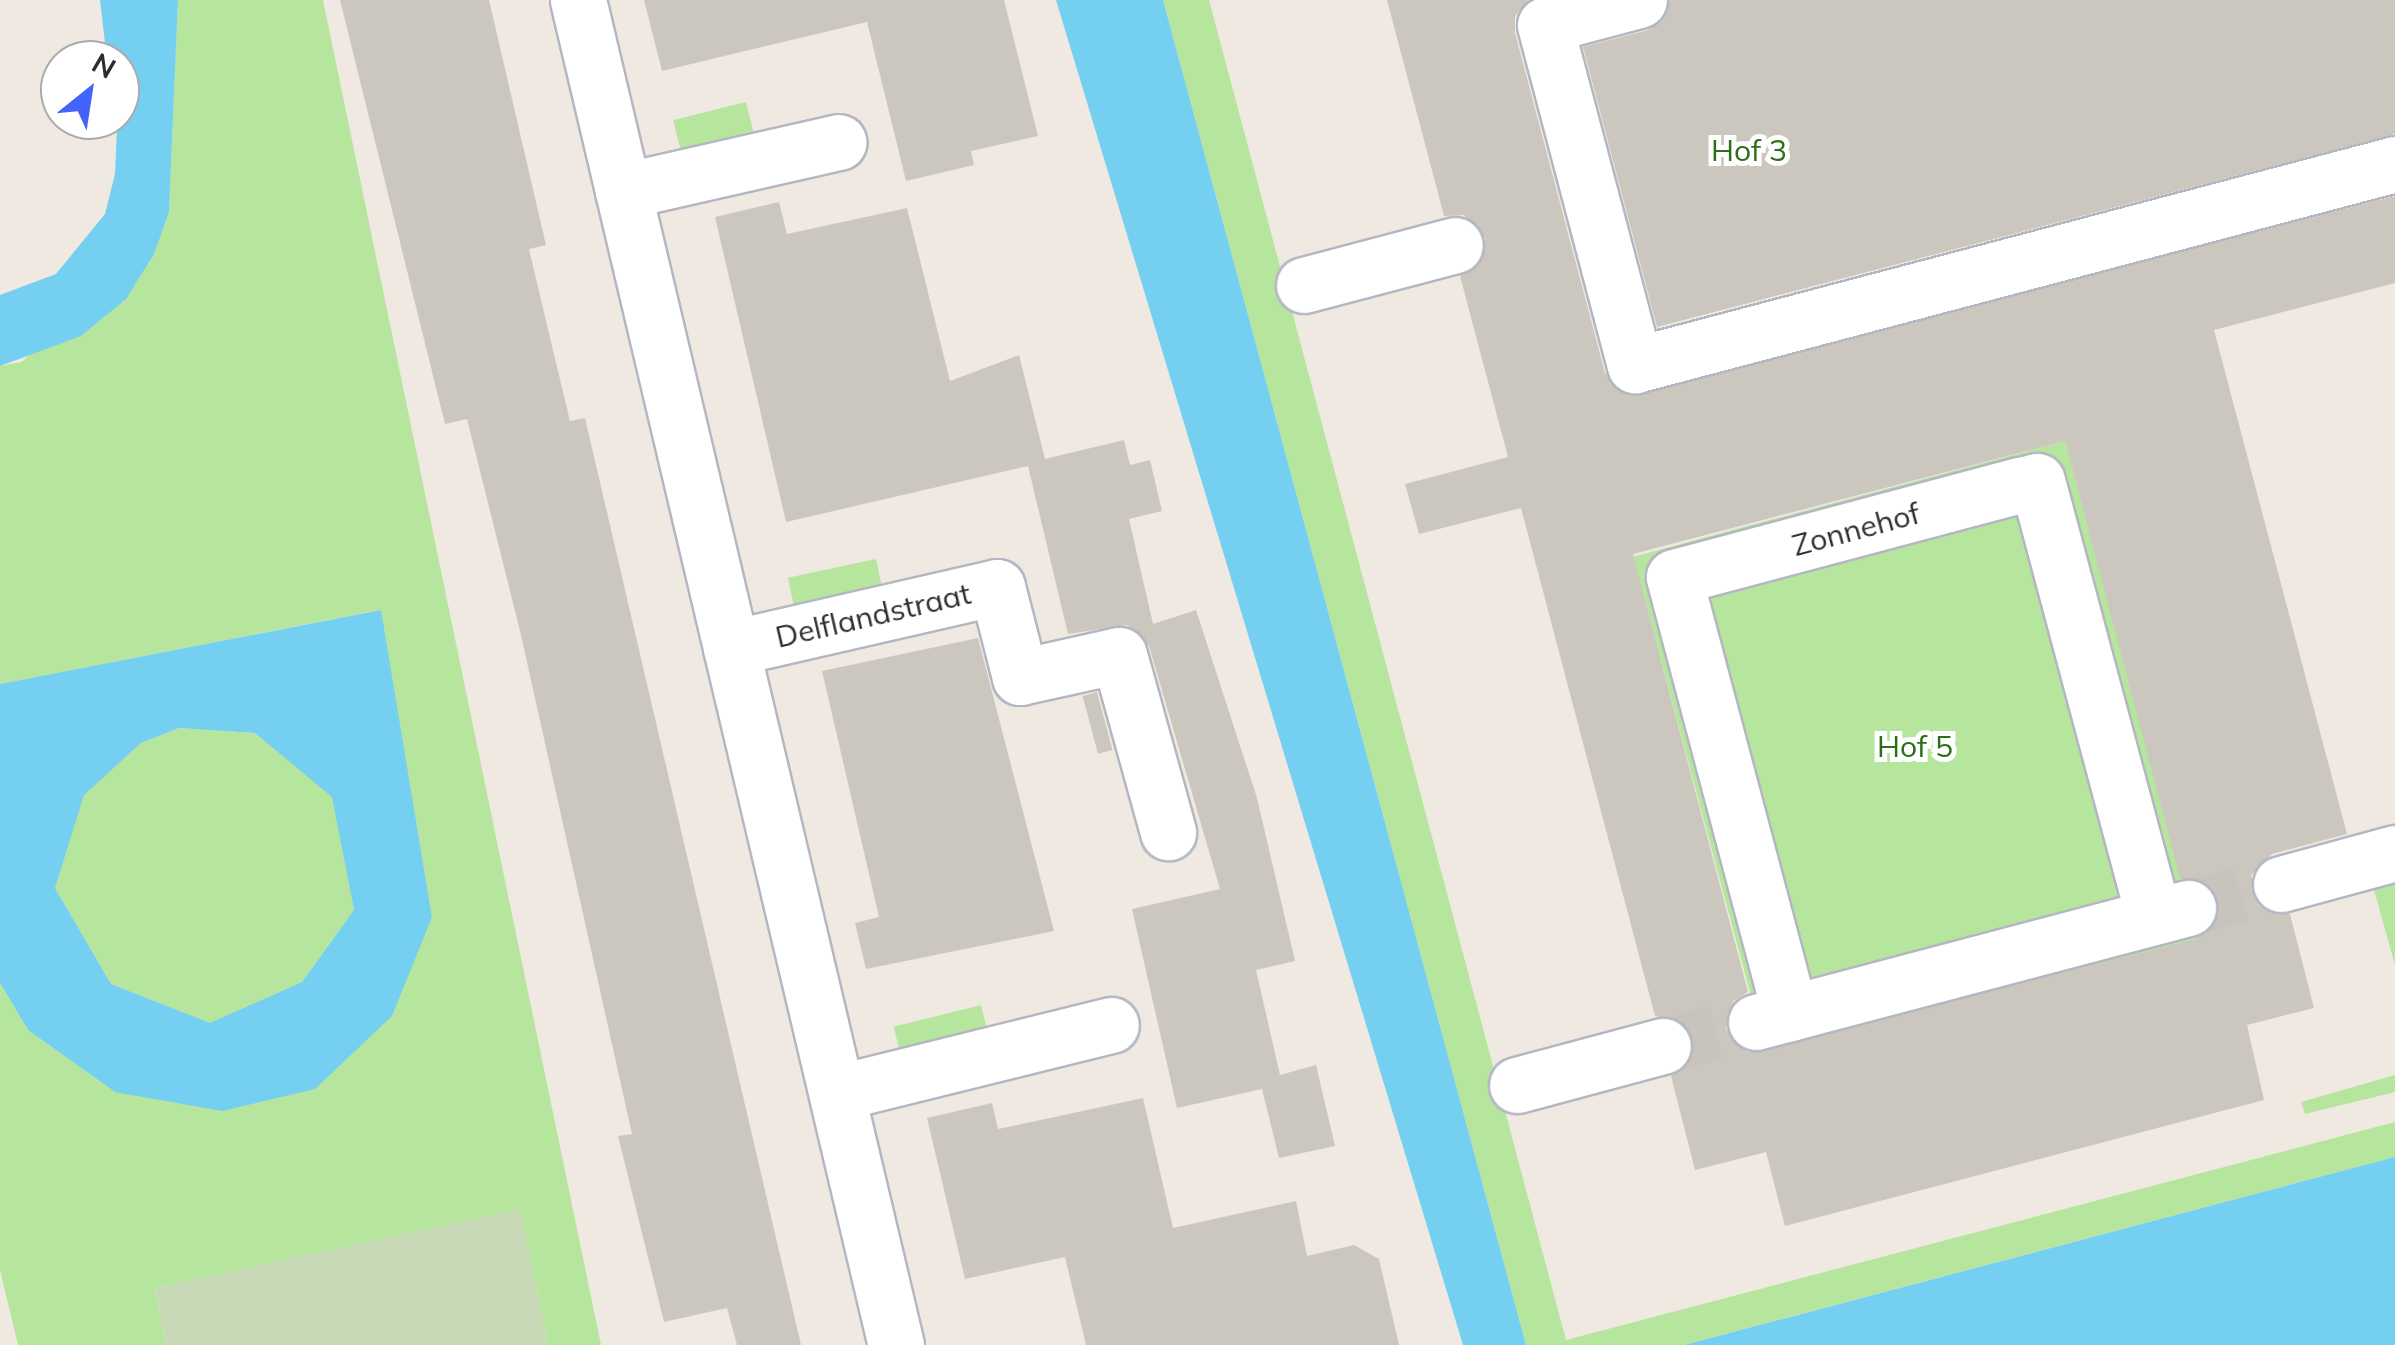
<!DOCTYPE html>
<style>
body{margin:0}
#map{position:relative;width:2395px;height:1345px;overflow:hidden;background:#efe9e1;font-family:Mulish,sans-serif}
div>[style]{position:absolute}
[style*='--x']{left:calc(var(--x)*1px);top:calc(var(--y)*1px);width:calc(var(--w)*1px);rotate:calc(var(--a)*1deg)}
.green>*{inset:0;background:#b6e59e;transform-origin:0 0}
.cemetery>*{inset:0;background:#c8d9b8}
.water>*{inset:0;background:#75cff0}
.building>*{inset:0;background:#cbc7bf;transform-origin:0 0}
.minor-tunnel>*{height:55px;margin-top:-27.5px;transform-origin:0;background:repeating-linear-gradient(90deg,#c8c4bd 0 55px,transparent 0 83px)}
.roads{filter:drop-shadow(2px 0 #b4b7c1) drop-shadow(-2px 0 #b4b7c1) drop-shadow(0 2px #b4b7c1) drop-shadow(0 -2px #b4b7c1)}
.minor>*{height:55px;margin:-27.5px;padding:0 27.5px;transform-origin:27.5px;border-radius:27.5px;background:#fff}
span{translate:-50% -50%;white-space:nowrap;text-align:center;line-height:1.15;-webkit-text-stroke:10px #fff;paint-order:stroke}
.park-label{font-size:30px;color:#2c6e1b}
.street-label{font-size:30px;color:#2e2e2e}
.north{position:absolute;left:40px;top:40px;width:100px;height:100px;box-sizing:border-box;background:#fff;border:2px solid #ababab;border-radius:50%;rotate:30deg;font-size:28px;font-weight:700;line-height:40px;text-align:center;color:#2e2e2e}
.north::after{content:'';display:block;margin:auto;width:35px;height:45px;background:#4264fb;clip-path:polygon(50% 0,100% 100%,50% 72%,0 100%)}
</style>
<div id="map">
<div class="green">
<div style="clip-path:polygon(178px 0,323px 0,601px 1345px,548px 1345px,520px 1210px,155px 1288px,166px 1345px,18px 1345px,0 1270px,0 983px,28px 1030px,115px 1092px,432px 917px,380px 610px,0 684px,0 366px,22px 362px,169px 212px)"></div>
<div style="clip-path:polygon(1163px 0,1209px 0,1566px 1340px,2395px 1122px,2395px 1157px,1683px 1345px,1526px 1345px)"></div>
<div style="left:746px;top:102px;width:34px;height:75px;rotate:76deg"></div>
<div style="left:2065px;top:441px;width:515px;height:447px;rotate:75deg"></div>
<div style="left:876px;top:559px;width:34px;height:90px;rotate:78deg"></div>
<div style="clip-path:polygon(179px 728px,255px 733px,333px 797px,354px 910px,302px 982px,210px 1024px,111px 984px,55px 888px,83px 795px,141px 743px)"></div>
<div style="clip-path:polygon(2395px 866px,2395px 965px,2369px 872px)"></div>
<div style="left:981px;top:1005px;width:33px;height:90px;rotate:76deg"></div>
<div style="clip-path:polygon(2395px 1075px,2395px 1092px,2305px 1114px,2301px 1102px)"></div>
</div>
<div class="cemetery">
<div style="clip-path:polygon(520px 1209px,548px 1345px,166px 1345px,155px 1288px)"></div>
</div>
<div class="water">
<div style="clip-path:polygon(100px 0,178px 0,169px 212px,154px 254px,126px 299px,81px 336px,0 366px,0 295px,56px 274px,105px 214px,115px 174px,120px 60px,107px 60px)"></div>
<div style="clip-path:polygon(1056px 0,1163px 0,1526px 1345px,1463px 1345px)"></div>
<div style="clip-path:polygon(evenodd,381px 610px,432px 917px,392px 1016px,315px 1089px,222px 1111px,115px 1092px,28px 1030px,0 983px,0 684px,381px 610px,179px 728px,255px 733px,332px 797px,354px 910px,302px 982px,210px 1023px,111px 984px,55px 888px,84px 795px,141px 743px,179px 728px)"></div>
<div style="clip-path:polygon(2395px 1157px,2395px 1345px,1684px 1345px)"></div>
</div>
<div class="building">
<div style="clip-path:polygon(340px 0,489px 0,546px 245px,529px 249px,547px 325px,570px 421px,585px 418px,801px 1345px,737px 1345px,727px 1308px,664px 1322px,618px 1136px,632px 1134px,520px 631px,467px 419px,445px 424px)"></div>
<div style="clip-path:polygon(644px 0,1004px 0,1038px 136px,971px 151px,974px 165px,906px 181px,867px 22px,662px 71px)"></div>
<div style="clip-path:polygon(evenodd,1387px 0,1528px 0,1515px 16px,1515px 33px,1605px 373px,1628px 395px,2395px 196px,2395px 283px,2214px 330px,2347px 834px,2272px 854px,2251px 875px,2258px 905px,2290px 914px,2314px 1008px,2247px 1025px,2264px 1100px,1785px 1226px,1766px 1152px,1695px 1170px,1671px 1076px,1686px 1067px,1693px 1039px,1684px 1023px,1655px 1016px,1521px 508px,1419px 534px,1405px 484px,1508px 457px,1460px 276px,1478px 266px,1485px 238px,1464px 215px,1444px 216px,1387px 0,2065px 441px,2180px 878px,2211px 887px,2218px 917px,2196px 939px,1747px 1052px,1726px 1029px,1733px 1001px,1748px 992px,1633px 554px,2065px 441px)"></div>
<div style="clip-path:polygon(1669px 0,2395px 0,2395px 134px,1657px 327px,1583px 47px,1648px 30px,1662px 21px)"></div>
<div style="clip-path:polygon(779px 202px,787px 234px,907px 208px,950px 381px,1019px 355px,1045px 459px,1124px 440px,1130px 465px,1150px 460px,1162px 511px,1129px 519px,1153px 624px,1196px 610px,1257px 798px,1295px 961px,1256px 970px,1280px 1075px,1316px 1065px,1335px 1146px,1279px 1158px,1262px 1089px,1177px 1108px,1132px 909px,1220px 889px,1149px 646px,1127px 625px,1068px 634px,1028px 466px,786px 522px,715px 217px)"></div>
<div style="clip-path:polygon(978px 638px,1054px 931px,866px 969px,855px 923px,879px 917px,822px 671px)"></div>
<div style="left:1097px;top:692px;width:60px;height:15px;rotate:75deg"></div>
<div style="clip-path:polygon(1143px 1098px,1173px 1228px,1296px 1201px,1307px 1256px,1354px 1245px,1379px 1259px,1399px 1345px,1086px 1345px,1065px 1257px,965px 1279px,927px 1118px,992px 1103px,998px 1129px)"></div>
</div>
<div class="minor-tunnel">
<div style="--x:2188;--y:908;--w:96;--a:-14.5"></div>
<div style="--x:1663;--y:1046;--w:96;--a:-14.5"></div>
</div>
<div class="roads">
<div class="minor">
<div style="--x:578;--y:0;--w:1382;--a:76.7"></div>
<div style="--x:1639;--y:0;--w:97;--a:165.1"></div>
<div style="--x:1545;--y:25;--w:352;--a:75.2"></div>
<div style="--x:1635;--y:365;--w:786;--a:-14.81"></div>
<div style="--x:623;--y:191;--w:221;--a:-12.8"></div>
<div style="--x:1304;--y:285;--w:156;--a:-14.8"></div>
<div style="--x:731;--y:648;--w:273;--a:-12.9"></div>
<div style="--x:997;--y:587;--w:93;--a:75.7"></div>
<div style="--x:1020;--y:677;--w:101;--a:-12.5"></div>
<div style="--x:1119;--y:655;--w:184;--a:74.5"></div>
<div style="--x:2281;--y:884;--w:118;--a:-15.2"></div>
<div style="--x:1790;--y:1013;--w:451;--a:-104.9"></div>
<div style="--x:1674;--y:577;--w:358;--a:-14.9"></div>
<div style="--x:2020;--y:485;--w:17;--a:-13"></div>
<div style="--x:2037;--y:481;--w:451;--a:75"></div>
<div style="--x:1756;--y:1022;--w:447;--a:-14.8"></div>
<div style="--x:1517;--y:1085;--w:151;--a:-15"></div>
<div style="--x:840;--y:1092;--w:279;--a:-13.9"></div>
</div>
</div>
<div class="park-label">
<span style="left:1749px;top:150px">Hof 3</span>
<span style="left:1915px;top:746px">Hof 5</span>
</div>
<div class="street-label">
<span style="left:1856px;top:529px;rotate:-15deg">Zonnehof</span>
<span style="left:873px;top:615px;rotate:-13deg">Delflandstraat</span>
</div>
<div class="north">N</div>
</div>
